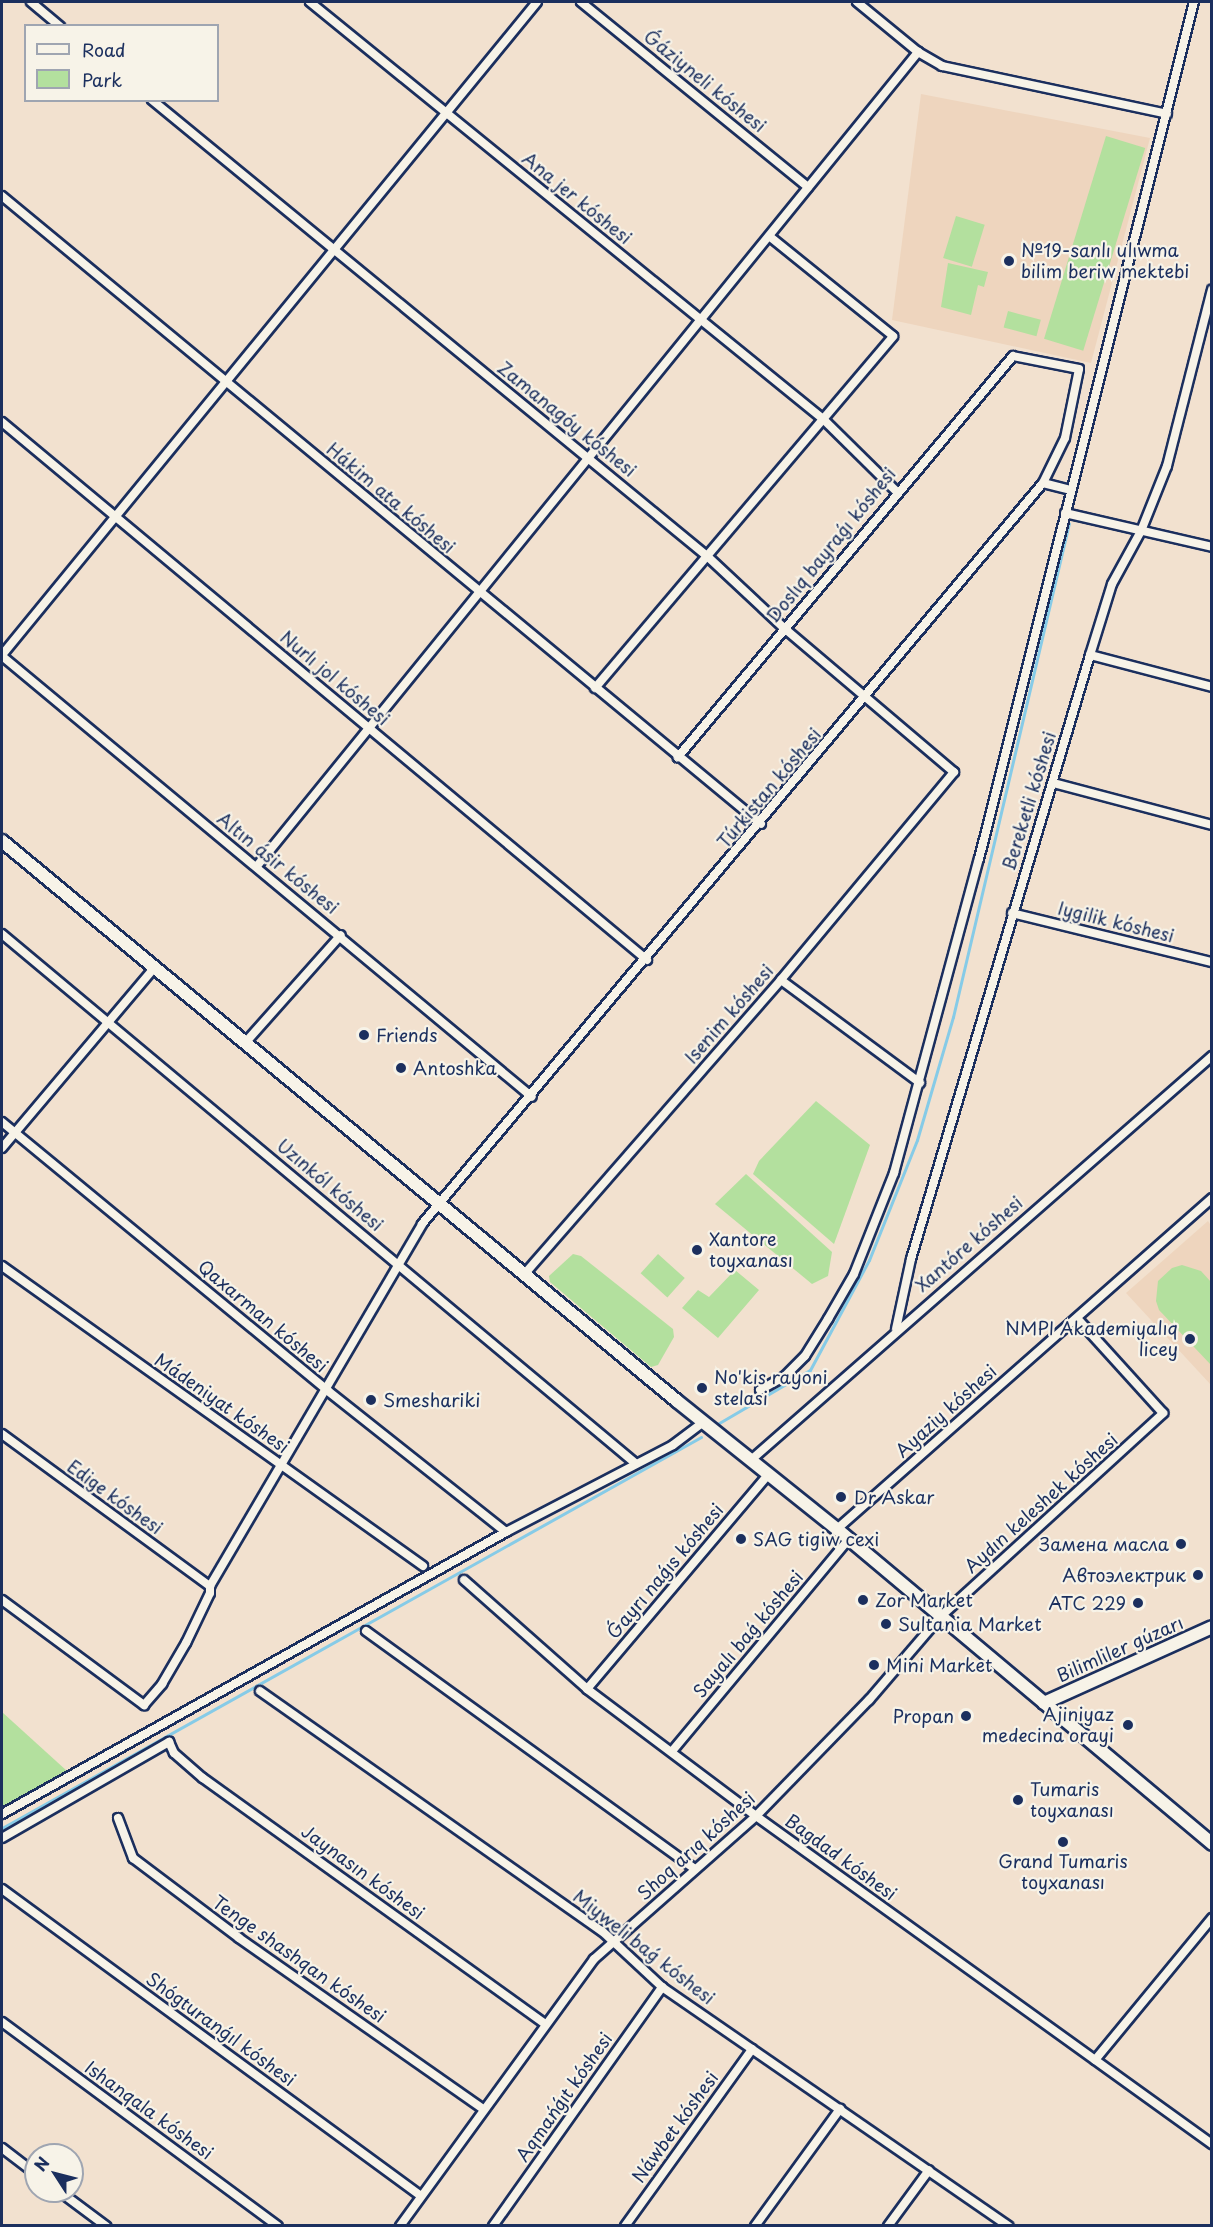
<!DOCTYPE html>
<meta charset="utf-8">
<style>
body{margin:0}
#map{position:relative;width:1213px;height:2227px;overflow:hidden;background:#f2e1cf;font-family:"Playpen Sans",sans-serif}
div>[style]{position:absolute}
[style*='--x']{left:calc(var(--x)*1px);top:calc(var(--y)*1px);width:calc(var(--w)*1px);rotate:calc(var(--a)*1deg)}
.built>*{inset:0;background:#eed5be}
.green>*{inset:0;background:#b3e09e;transform-origin:0 0}
.stream>*{height:3px;margin:-1.5px;padding:0 1.5px;transform-origin:1.5px;border-radius:1.5px;background:#86cbe7}
.roads{filter:drop-shadow(2px 0 #1b2f5e) drop-shadow(-2px 0 #1b2f5e) drop-shadow(0 2px #1b2f5e) drop-shadow(0 -2px #1b2f5e)}
.street>*{height:8px;margin:-4px;padding:0 4px;transform-origin:4px;border-radius:4px;background:#f7f3e8}
.secondary>*{height:12px;margin:-6px;padding:0 6px;transform-origin:6px;border-radius:6px;background:#f7f3e8}
.dots>*{width:16px;height:16px;translate:-50% -50%;box-sizing:border-box;border:3px solid #f7f3e8;border-radius:50%}
span{translate:-50% -50%;white-space:nowrap;text-align:center;line-height:1.15;-webkit-text-stroke:4.5px #f7f3e8;paint-order:stroke}
.street-label{font-size:18px;color:#1b2f5e}
.poi-label{font-size:18px;color:#1b2f5e}
.left{translate:0 -50%;text-align:left}
.right{translate:-100% -50%;text-align:right}
.frame{position:absolute;inset:0;border:3px solid #1b2f5e;pointer-events:none}
.legend{position:absolute;left:24px;top:24px;width:195px;height:78px;box-sizing:border-box;background:#f7f3e8;border:2px solid #9fa5b1;margin:0;padding:8px 10px;list-style:none;font-size:18px;color:#1b2f5e}
.legend li{display:flex;align-items:center;gap:12px;height:30px}
.legend b{width:30px;border:2px solid #9fa5b1}
.north{position:absolute;left:24px;top:2143px;width:60px;height:60px;box-sizing:border-box;background:#f7f3e8;border:2px solid #9fa5b1;border-radius:50%;rotate:306deg;font-size:16px;font-weight:700;line-height:24px;text-align:center;color:#1b2f5e}
.north::after{content:'';display:block;margin:auto;width:21px;height:27px;background:#1b2f5e;clip-path:polygon(50% 0,100% 100%,50% 72%,0 100%)}
</style>
<div id="map">
<div class="built">
<div style="clip-path:polygon(921px 94px,1150px 138px,1091px 363px,892px 320px)"></div>
<div style="clip-path:polygon(1208px 1221px,1212px 1227px,1211px 1385px,1126px 1293px)"></div>
</div>
<div class="green">
<div style="left:1106px;top:136px;width:41px;height:212px;rotate:17deg"></div>
<div style="left:956px;top:216px;width:30px;height:44px;rotate:17deg"></div>
<div style="clip-path:polygon(948px 263px,988px 272px,984px 287px,978px 285px,971px 315px,941px 307px)"></div>
<div style="left:1008px;top:311px;width:34px;height:17px;rotate:15deg"></div>
<div style="clip-path:polygon(816px 1101px,870px 1145px,834px 1244px,753px 1174px,759px 1161px)"></div>
<div style="clip-path:polygon(746px 1174px,832px 1252px,828px 1276px,812px 1284px,715px 1204px)"></div>
<div style="clip-path:polygon(573px 1254px,581px 1256px,673px 1329px,674px 1337px,658px 1365px,651px 1367px,550px 1282px,549px 1276px)"></div>
<div style="left:658px;top:1254px;width:36px;height:26px;rotate:42deg"></div>
<div style="clip-path:polygon(1182px 1265px,1201px 1271px,1211px 1282px,1211px 1365px,1159px 1310px,1156px 1301px,1158px 1281px,1172px 1268px)"></div>
<div style="clip-path:polygon(735px 1270px,759px 1290px,718px 1338px,682px 1308px,698px 1290px,709px 1297px)"></div>
<div style="clip-path:polygon(2px 1712px,67px 1771px,2px 1807px)"></div>
</div>
<div class="stream">
<div style="--x:714;--y:1426;--w:111;--a:-30.3"></div>
<div style="--x:810;--y:1370;--w:125;--a:-61.8"></div>
<div style="--x:869;--y:1260;--w:129;--a:-68.2"></div>
<div style="--x:917;--y:1140;--w:128;--a:-73.7"></div>
<div style="--x:953;--y:1017;--w:507;--a:-76.79"></div>
<div style="--x:2;--y:1828;--w:801;--a:-29.22"></div>
</div>
<div class="roads">
<div class="street">
<div style="--x:31;--y:2;--w:38;--a:40"></div>
<div style="--x:310;--y:2;--w:661;--a:39.11"></div>
<div style="--x:823;--y:419;--w:103;--a:44.6"></div>
<div style="--x:581;--y:2;--w:293;--a:39.2"></div>
<div style="--x:857;--y:2;--w:79;--a:39.3"></div>
<div style="--x:918;--y:52;--w:28;--a:30"></div>
<div style="--x:942;--y:66;--w:230;--a:12"></div>
<div style="--x:152;--y:100;--w:718;--a:39.41"></div>
<div style="--x:707;--y:556;--w:105;--a:43.1"></div>
<div style="--x:784;--y:628;--w:223;--a:40.3"></div>
<div style="--x:954;--y:772;--w:271;--a:129.8"></div>
<div style="--x:781;--y:980;--w:391;--a:131.1"></div>
<div style="--x:2;--y:196;--w:985;--a:39.6"></div>
<div style="--x:2;--y:422;--w:840;--a:39.83"></div>
<div style="--x:1043;--y:483;--w:29;--a:14"></div>
<div style="--x:1065;--y:513;--w:151;--a:13"></div>
<div style="--x:2;--y:655;--w:844;--a:-50.67"></div>
<div style="--x:1090;--y:655;--w:126;--a:14.7"></div>
<div style="--x:2;--y:656;--w:689;--a:39.76"></div>
<div style="--x:595;--y:688;--w:461;--a:-49.7"></div>
<div style="--x:893;--y:336;--w:159;--a:-141.1"></div>
<div style="--x:1053;--y:783;--w:164;--a:14.8"></div>
<div style="--x:257;--y:866;--w:1049;--a:-50.92"></div>
<div style="--x:1012;--y:913;--w:206;--a:13.8"></div>
<div style="--x:2;--y:934;--w:824;--a:39.88"></div>
<div style="--x:781;--y:980;--w:173;--a:36.5"></div>
<div style="--x:245;--y:1043;--w:144;--a:-48.4"></div>
<div style="--x:2;--y:1122;--w:423;--a:39.5"></div>
<div style="--x:328;--y:1391;--w:227;--a:38.4"></div>
<div style="--x:2;--y:1148;--w:236;--a:-49.8"></div>
<div style="--x:2;--y:1266;--w:517;--a:35.47"></div>
<div style="--x:896;--y:1329;--w:72;--a:-77.9"></div>
<div style="--x:911;--y:1259;--w:630;--a:-73.49"></div>
<div style="--x:1090;--y:655;--w:74;--a:-72.8"></div>
<div style="--x:1112;--y:584;--w:60;--a:-61.3"></div>
<div style="--x:1141;--y:531;--w:70;--a:-68.2"></div>
<div style="--x:1167;--y:466;--w:182;--a:-75.7"></div>
<div style="--x:760;--y:1390;--w:29;--a:-29"></div>
<div style="--x:785;--y:1376;--w:28;--a:-45"></div>
<div style="--x:805;--y:1356;--w:44;--a:-58.1"></div>
<div style="--x:828;--y:1319;--w:52;--a:-60"></div>
<div style="--x:854;--y:1274;--w:109;--a:-68.4"></div>
<div style="--x:894;--y:1173;--w:325;--a:-74.9"></div>
<div style="--x:979;--y:859;--w:884;--a:-75.92"></div>
<div style="--x:2;--y:1434;--w:258;--a:36.2"></div>
<div style="--x:751;--y:1460;--w:613;--a:-41.23"></div>
<div style="--x:837;--y:1529;--w:500;--a:-41.43"></div>
<div style="--x:464;--y:1580;--w:164;--a:41.5"></div>
<div style="--x:587;--y:1689;--w:211;--a:36.9"></div>
<div style="--x:756;--y:1816;--w:562;--a:35.73"></div>
<div style="--x:2;--y:1600;--w:177;--a:36.5"></div>
<div style="--x:144;--y:1705;--w:28;--a:-49"></div>
<div style="--x:162;--y:1684;--w:48;--a:-59.7"></div>
<div style="--x:186;--y:1643;--w:55;--a:-64.4"></div>
<div style="--x:210;--y:1593;--w:7;--a:-90"></div>
<div style="--x:210;--y:1586;--w:420;--a:-59.6"></div>
<div style="--x:422;--y:1224;--w:967;--a:-50.04"></div>
<div style="--x:1043;--y:483;--w:50;--a:-63.9"></div>
<div style="--x:1065;--y:438;--w:70;--a:-78.5"></div>
<div style="--x:1079;--y:369;--w:67;--a:-168.9"></div>
<div style="--x:1013;--y:356;--w:523;--a:129.88"></div>
<div style="--x:366;--y:1631;--w:406;--a:35.9"></div>
<div style="--x:587;--y:1689;--w:282;--a:-49.8"></div>
<div style="--x:260;--y:1691;--w:418;--a:35.1"></div>
<div style="--x:602;--y:1931;--w:82;--a:43"></div>
<div style="--x:662;--y:1987;--w:421;--a:34.6"></div>
<div style="--x:673;--y:1750;--w:275;--a:-50.2"></div>
<div style="--x:2;--y:1814;--w:578;--a:-29.23"></div>
<div style="--x:506;--y:1532;--w:188;--a:-27.5"></div>
<div style="--x:673;--y:1445;--w:38;--a:-37"></div>
<div style="--x:118;--y:1818;--w:43;--a:69.4"></div>
<div style="--x:133;--y:1858;--w:133;--a:37"></div>
<div style="--x:239;--y:1938;--w:298;--a:35"></div>
<div style="--x:2;--y:1838;--w:193;--a:-29.9"></div>
<div style="--x:169;--y:1742;--w:12;--a:66"></div>
<div style="--x:174;--y:1753;--w:38;--a:41"></div>
<div style="--x:203;--y:1778;--w:420;--a:35.7"></div>
<div style="--x:2;--y:1889;--w:519;--a:36.23"></div>
<div style="--x:2;--y:2022;--w:343;--a:36.5"></div>
<div style="--x:1095;--y:2060;--w:184;--a:-50.5"></div>
<div style="--x:2;--y:2148;--w:43;--a:37.4"></div>
<div style="--x:59;--y:2191;--w:59;--a:36.7"></div>
<div style="--x:400;--y:2226;--w:330;--a:-54"></div>
<div style="--x:594;--y:1959;--w:216;--a:-41.4"></div>
<div style="--x:756;--y:1816;--w:162;--a:-45.8"></div>
<div style="--x:869;--y:1700;--w:111;--a:-49.4"></div>
<div style="--x:941;--y:1616;--w:301;--a:-42.4"></div>
<div style="--x:1163;--y:1413;--w:128;--a:-132.2"></div>
<div style="--x:493;--y:2226;--w:293;--a:-54.7"></div>
<div style="--x:625;--y:2226;--w:218;--a:-54.3"></div>
<div style="--x:755;--y:2226;--w:145;--a:-54"></div>
<div style="--x:888;--y:2226;--w:69;--a:-53.8"></div>
</div>
<div class="secondary">
<div style="--x:2;--y:841;--w:877;--a:39.68"></div>
<div style="--x:677;--y:1401;--w:205;--a:38.7"></div>
<div style="--x:837;--y:1529;--w:490;--a:40"></div>
<div style="--x:1044;--y:1703;--w:184;--a:-24.3"></div>
</div>
</div>
<div class="dots">
<div style="left:1009px;top:261px;background:#1b2f5e"></div>
<div style="left:364px;top:1035px;background:#1b2f5e"></div>
<div style="left:401px;top:1068px;background:#1b2f5e"></div>
<div style="left:697px;top:1250px;background:#1b2f5e"></div>
<div style="left:1190px;top:1339px;background:#1b2f5e"></div>
<div style="left:702px;top:1388px;background:#1b2f5e"></div>
<div style="left:371px;top:1400px;background:#1b2f5e"></div>
<div style="left:841px;top:1497px;background:#1b2f5e"></div>
<div style="left:741px;top:1539px;background:#1b2f5e"></div>
<div style="left:1181px;top:1544px;background:#1b2f5e"></div>
<div style="left:1198px;top:1575px;background:#1b2f5e"></div>
<div style="left:863px;top:1600px;background:#1b2f5e"></div>
<div style="left:1138px;top:1603px;background:#1b2f5e"></div>
<div style="left:886px;top:1624px;background:#1b2f5e"></div>
<div style="left:874px;top:1665px;background:#1b2f5e"></div>
<div style="left:966px;top:1716px;background:#1b2f5e"></div>
<div style="left:1128px;top:1725px;background:#1b2f5e"></div>
<div style="left:1018px;top:1800px;background:#1b2f5e"></div>
<div style="left:1063px;top:1842px;background:#1b2f5e"></div>
</div>
<div class="street-label">
<span style="left:705px;top:81px;rotate:39deg">Ǵáziyneli kóshesi</span>
<span style="left:577px;top:198px;rotate:39deg">Ana jer kóshesi</span>
<span style="left:567px;top:419px;rotate:39deg">Zamanagóy kóshesi</span>
<span style="left:391px;top:498px;rotate:40deg">Hákim ata kóshesi</span>
<span style="left:831px;top:545px;rotate:-51deg">Doslıq bayraǵı kóshesi</span>
<span style="left:335px;top:678px;rotate:40deg">Nurlı jol kóshesi</span>
<span style="left:769px;top:788px;rotate:-50deg">Túrkistan kóshesi</span>
<span style="left:1029px;top:801px;rotate:-73deg">Bereketli kóshesi</span>
<span style="left:278px;top:863px;rotate:39deg">Altın ásir kóshesi</span>
<span style="left:1116px;top:922px;rotate:14deg">Iygilik kóshesi</span>
<span style="left:729px;top:1014px;rotate:-49deg">Isenim kóshesi</span>
<span style="left:330px;top:1185px;rotate:40deg">Uzınkól kóshesi</span>
<span style="left:969px;top:1244px;rotate:-41deg">Xantóre kóshesi</span>
<span style="left:263px;top:1316px;rotate:40deg">Qaxarman kóshesi</span>
<span style="left:222px;top:1403px;rotate:35deg">Mádeniyat kóshesi</span>
<span style="left:946px;top:1411px;rotate:-42deg">Ayaziy kóshesi</span>
<span style="left:115px;top:1497px;rotate:36deg">Edige kóshesi</span>
<span style="left:1041px;top:1503px;rotate:-42deg">Aydın keleshek kóshesi</span>
<span style="left:665px;top:1571px;rotate:-50deg">Ǵayrı naǵıs kóshesi</span>
<span style="left:748px;top:1634px;rotate:-50deg">Sayalı baǵ kóshesi</span>
<span style="left:1120px;top:1649px;rotate:-24deg">Bilimliler gúzarı</span>
<span style="left:696px;top:1846px;rotate:-42deg">Shoq arıq kóshesi</span>
<span style="left:841px;top:1857px;rotate:36deg">Bagdad kóshesi</span>
<span style="left:363px;top:1872px;rotate:36deg">Jaynasın kóshesi</span>
<span style="left:644px;top:1947px;rotate:38deg">Miyweli baǵ kóshesi</span>
<span style="left:299px;top:1959px;rotate:35deg">Tenge shashqan kóshesi</span>
<span style="left:221px;top:2029px;rotate:36deg">Shógturanǵıl kóshesi</span>
<span style="left:564px;top:2097px;rotate:-55deg">Aqmańǵıt kóshesi</span>
<span style="left:149px;top:2110px;rotate:36deg">Ishanqala kóshesi</span>
<span style="left:675px;top:2127px;rotate:-54deg">Náwbet kóshesi</span>
</div>
<div class="poi-label">
<span class="left" style="left:1021px;top:261px">№19-sanlı ulıwma<br>bilim beriw mektebi</span>
<span class="left" style="left:376px;top:1035px">Friends</span>
<span class="left" style="left:413px;top:1068px">Antoshka</span>
<span class="left" style="left:709px;top:1250px">Xantore<br>toyxanası</span>
<span class="right" style="left:1178px;top:1339px">NMPI Akademiyalıq<br>licey</span>
<span class="left" style="left:714px;top:1388px">No'kis rayoni<br>stelasi</span>
<span class="left" style="left:383px;top:1400px">Smeshariki</span>
<span class="left" style="left:854px;top:1497px">Dr Askar</span>
<span class="left" style="left:753px;top:1539px">SAG tigiw cexi</span>
<span class="right" style="left:1169px;top:1544px">Замена масла</span>
<span class="right" style="left:1186px;top:1575px">Автоэлектрик</span>
<span class="left" style="left:875px;top:1600px">Zor Market</span>
<span class="right" style="left:1126px;top:1603px">АТС 229</span>
<span class="left" style="left:898px;top:1624px">Sultania Market</span>
<span class="left" style="left:886px;top:1665px">Mini Market</span>
<span class="right" style="left:1114px;top:1725px">Ajiniyaz<br>medecina orayi</span>
<span class="right" style="left:954px;top:1716px">Propan</span>
<span class="left" style="left:1030px;top:1800px">Tumaris<br>toyxanası</span>
<span style="left:1063px;top:1872px">Grand Tumaris<br>toyxanası</span>
</div>
<div class="frame"></div>
<ul class="legend">
<li><b style="height:8px;background:#f7f3e8"></b>Road</li>
<li><b style="height:16px;background:#b3e09e"></b>Park</li>
</ul>
<div class="north">N</div>
</div>
